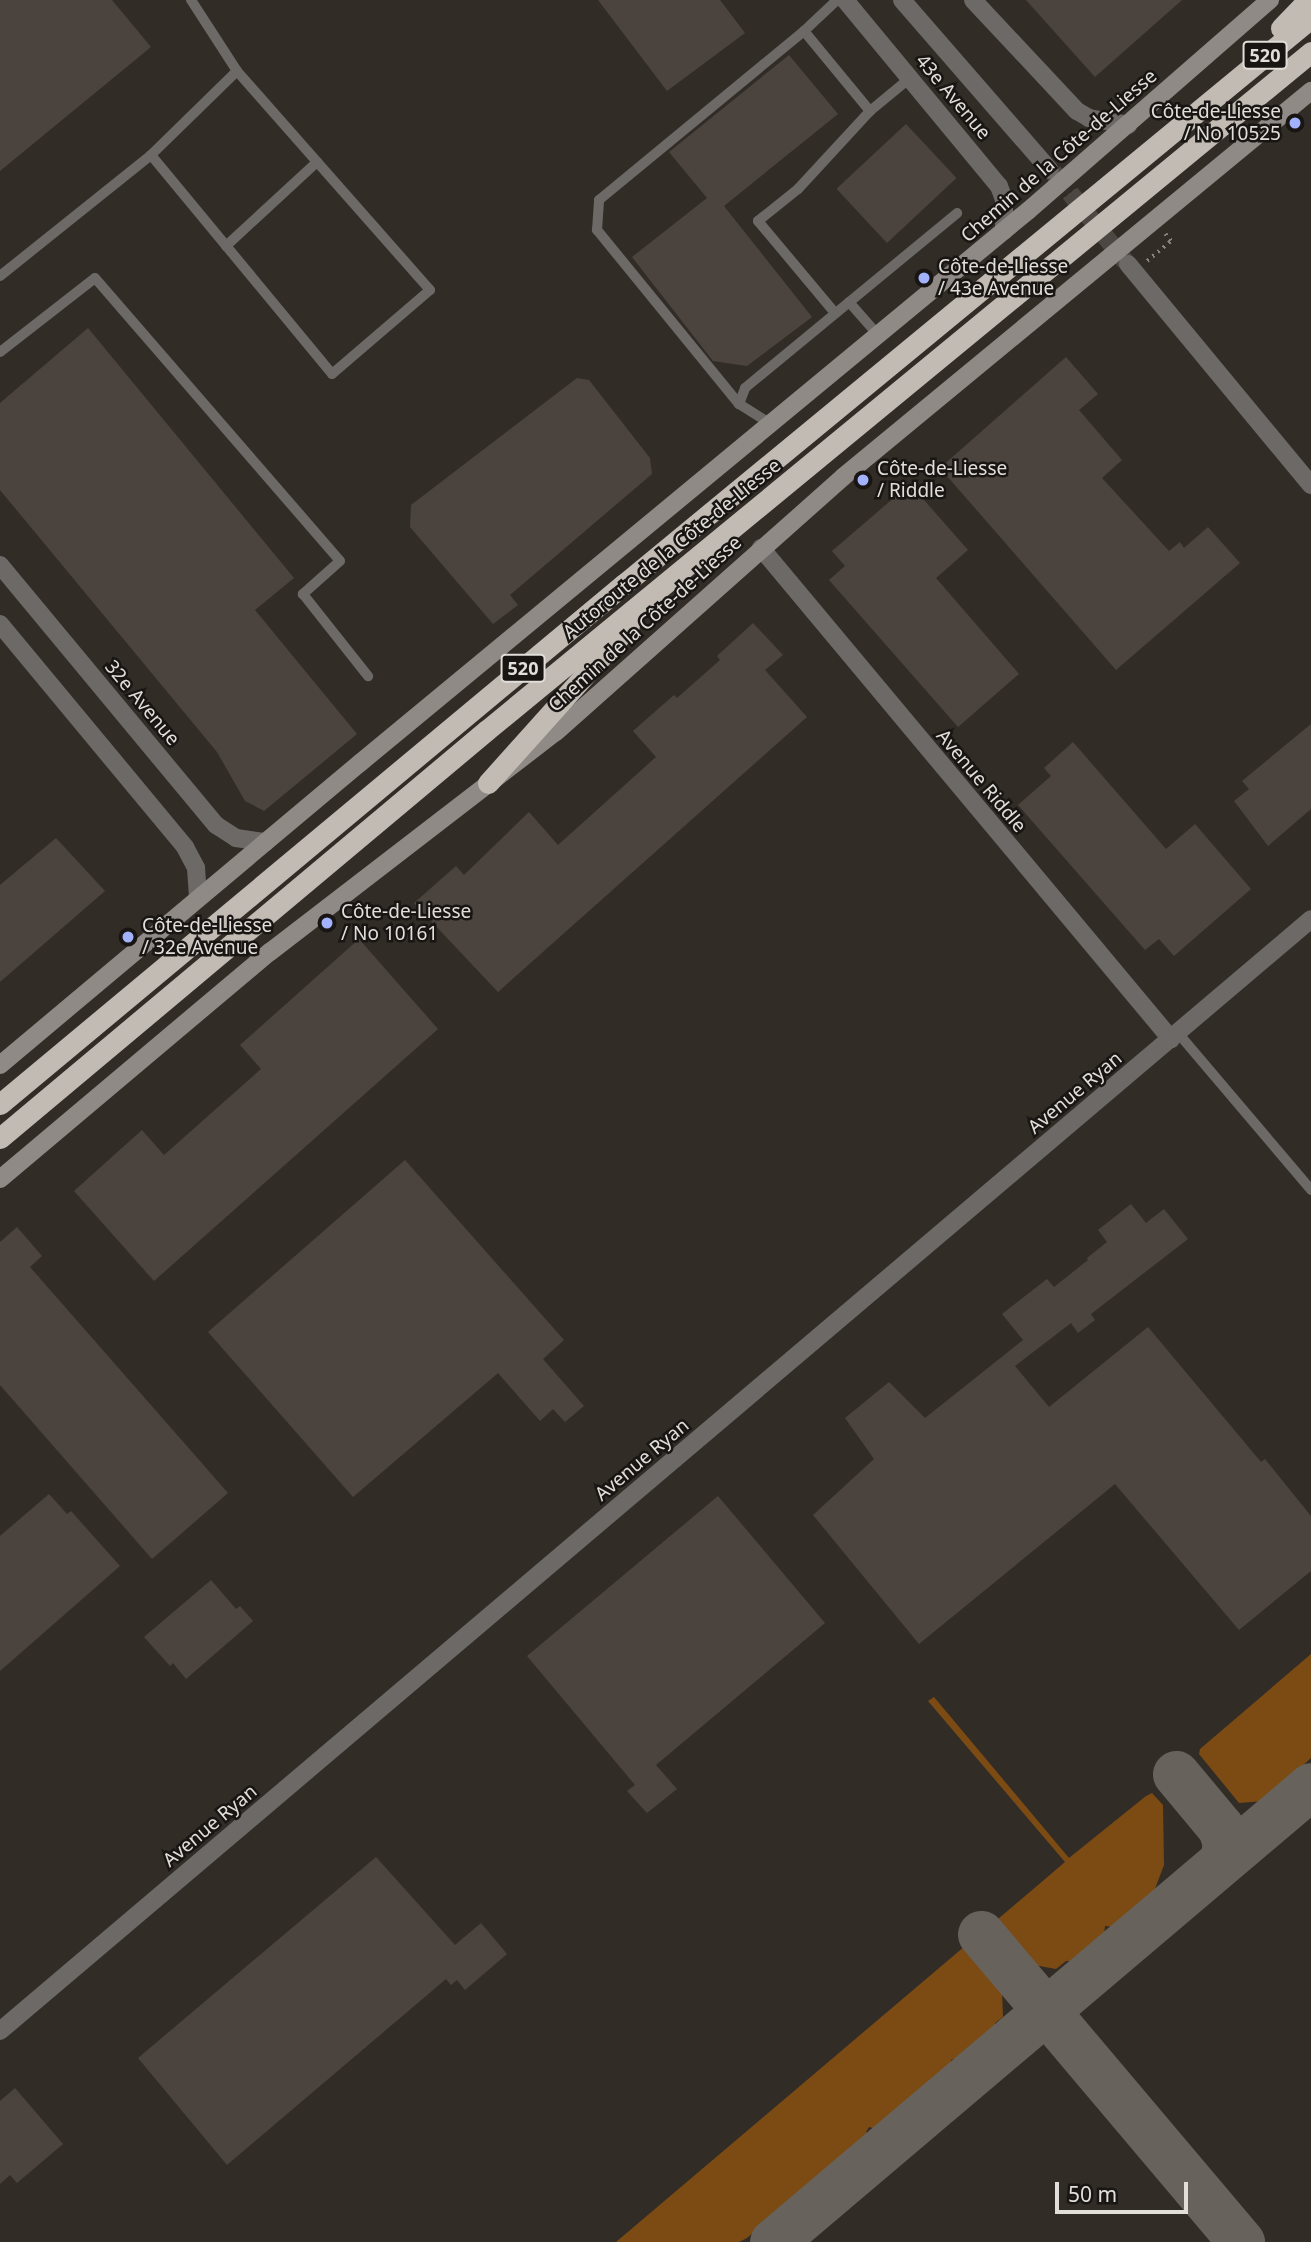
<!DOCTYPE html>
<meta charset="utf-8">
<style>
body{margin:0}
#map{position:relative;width:1311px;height:2242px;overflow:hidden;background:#322c27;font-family:"Noto Sans",sans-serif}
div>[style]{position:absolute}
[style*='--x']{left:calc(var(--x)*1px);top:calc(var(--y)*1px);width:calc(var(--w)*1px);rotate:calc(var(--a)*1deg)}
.green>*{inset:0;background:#7b4b13}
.taxiway>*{height:47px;margin:-23.5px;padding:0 23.5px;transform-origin:23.5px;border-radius:23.5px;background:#67625c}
.building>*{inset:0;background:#4b443e;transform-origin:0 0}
.minor-tunnel>*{height:18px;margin-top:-9px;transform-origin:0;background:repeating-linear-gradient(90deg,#4c4742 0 18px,transparent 0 27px)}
.path>*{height:3.5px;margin-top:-1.75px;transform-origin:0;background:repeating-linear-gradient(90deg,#88837e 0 2px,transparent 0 7px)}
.service>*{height:10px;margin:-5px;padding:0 5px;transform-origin:5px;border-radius:5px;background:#6c6966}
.minor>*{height:18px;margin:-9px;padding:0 9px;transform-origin:9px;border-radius:9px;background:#6c6966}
.tertiary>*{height:18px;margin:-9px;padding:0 9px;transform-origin:9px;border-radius:9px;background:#6c6966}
.secondary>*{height:18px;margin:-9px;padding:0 9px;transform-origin:9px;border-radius:9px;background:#8f8a86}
.motorway>*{height:21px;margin:-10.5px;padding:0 10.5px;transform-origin:10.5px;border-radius:10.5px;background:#c2bbb4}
.dots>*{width:19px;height:19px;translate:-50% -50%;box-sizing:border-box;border:4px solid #181513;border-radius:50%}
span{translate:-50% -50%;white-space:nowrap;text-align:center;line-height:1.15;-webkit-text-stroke:5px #181513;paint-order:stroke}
.shield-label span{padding:2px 5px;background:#181513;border:2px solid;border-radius:5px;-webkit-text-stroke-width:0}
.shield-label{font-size:18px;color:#e2deda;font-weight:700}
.street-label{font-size:19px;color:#e2deda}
.poi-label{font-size:19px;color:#e2deda}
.right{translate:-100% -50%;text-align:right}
.left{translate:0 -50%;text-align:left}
.scale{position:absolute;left:1055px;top:2182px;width:133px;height:32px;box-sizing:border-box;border:4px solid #e2deda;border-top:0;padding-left:9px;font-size:21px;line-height:24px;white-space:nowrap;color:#e2deda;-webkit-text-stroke:5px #181513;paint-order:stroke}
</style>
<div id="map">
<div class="green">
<div style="clip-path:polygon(1311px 1654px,1311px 1758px,1264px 1801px,1239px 1803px,1199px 1754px,1200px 1749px)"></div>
<div style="clip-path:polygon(934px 1697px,1069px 1858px,1146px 1796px,1152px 1793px,1163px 1805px,1164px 1865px,1153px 1894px,1114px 1927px,1105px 1926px,1104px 1935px,1074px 1961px,1066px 1961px,1056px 1969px,1034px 1965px,999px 1924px,998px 1919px,1065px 1862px,928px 1701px)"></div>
<div style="clip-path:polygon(965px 1946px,1002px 1990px,1003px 2017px,995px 2023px,995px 2028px,962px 2056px,951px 2060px,952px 2065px,876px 2129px,869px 2127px,866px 2132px,869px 2135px,851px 2146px,850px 2150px,747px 2238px,739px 2242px,616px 2242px)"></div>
</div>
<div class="taxiway">
<div style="--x:1176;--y:1774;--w:70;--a:50.2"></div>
<div style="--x:1221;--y:1828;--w:16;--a:72"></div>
<div style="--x:1226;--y:1843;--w:17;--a:100"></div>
<div style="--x:981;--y:1934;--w:403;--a:49.8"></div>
<div style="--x:773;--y:2242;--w:705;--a:-40.28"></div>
</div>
<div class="building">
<div style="clip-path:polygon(0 0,112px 0,151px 47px,0 171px)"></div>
<div style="clip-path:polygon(598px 0,720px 0,745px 33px,667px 91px)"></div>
<div style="clip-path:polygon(1026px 0,1182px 0,1095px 77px)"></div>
<div style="clip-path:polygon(789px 55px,838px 114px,724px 206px,812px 317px,747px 366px,713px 361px,632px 257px,707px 198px,669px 152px)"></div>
<div style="left:906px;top:124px;width:74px;height:95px;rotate:47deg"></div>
<div style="clip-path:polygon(88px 328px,294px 578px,255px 610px,357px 734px,264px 811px,245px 801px,217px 752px,0 490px,0 403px)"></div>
<div style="clip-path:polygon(1066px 357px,1098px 394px,1079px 410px,1122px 460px,1102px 478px,1169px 551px,1180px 542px,1184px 548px,1208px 527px,1240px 563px,1116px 670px,940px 468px)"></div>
<div style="clip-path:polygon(577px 378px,589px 380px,650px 458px,652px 474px,510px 595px,518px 605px,493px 624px,410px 527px,411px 505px)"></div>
<div style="clip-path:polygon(910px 484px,968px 550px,936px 578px,1019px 674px,958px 727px,829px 580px,845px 566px,832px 551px)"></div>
<div style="clip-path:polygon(753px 623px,783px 655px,765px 670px,807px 717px,498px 992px,414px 903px,456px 866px,464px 875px,529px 812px,558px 845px,656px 757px,633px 731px,674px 695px,677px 698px,720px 660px,717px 656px)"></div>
<div style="clip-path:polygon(1311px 724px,1311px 809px,1268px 846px,1234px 801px,1249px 789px,1242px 781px)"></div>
<div style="clip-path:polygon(1073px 742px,1166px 849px,1195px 824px,1251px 889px,1174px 956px,1159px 939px,1145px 950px,1018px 805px,1051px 776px,1044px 768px)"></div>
<div style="clip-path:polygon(56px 838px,105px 891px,0 982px,0 885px)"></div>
<div style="clip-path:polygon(359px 939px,438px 1029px,154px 1281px,74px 1191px,142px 1130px,164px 1155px,261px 1069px,240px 1045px)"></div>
<div style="clip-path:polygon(405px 1160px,564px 1340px,543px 1359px,584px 1406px,565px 1422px,553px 1409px,540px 1421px,498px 1373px,353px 1497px,208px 1332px)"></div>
<div style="clip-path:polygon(1131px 1204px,1146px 1223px,1164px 1209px,1188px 1239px,1091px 1314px,1095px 1320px,1078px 1333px,1071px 1323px,1015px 1366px,1049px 1407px,1148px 1327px,1261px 1462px,1265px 1459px,1311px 1516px,1311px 1571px,1239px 1630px,1115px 1484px,919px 1644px,813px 1515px,874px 1459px,845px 1418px,889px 1382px,925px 1418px,1023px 1340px,1002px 1314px,1047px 1279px,1054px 1287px,1088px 1260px,1087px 1258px,1107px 1242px,1098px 1230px)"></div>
<div style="clip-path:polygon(17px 1227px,42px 1256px,30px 1267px,228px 1493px,152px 1559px,0 1385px,0 1242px)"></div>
<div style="clip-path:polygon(49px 1494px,67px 1514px,71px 1511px,120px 1566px,0 1671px,0 1536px)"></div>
<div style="clip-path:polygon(718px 1496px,825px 1623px,656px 1765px,677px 1789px,647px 1813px,627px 1791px,635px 1785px,527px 1656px)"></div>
<div style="clip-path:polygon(211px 1580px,236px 1609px,240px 1606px,253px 1621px,186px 1679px,173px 1663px,170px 1666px,144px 1637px)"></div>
<div style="clip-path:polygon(376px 1857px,455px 1945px,481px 1923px,507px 1954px,465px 1990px,457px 1980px,451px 1985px,446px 1979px,227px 2165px,138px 2058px)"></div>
<div style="clip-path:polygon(15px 2088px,63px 2144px,17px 2183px,10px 2175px,0 2184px,0 2101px)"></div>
</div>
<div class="minor-tunnel">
<div style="--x:1053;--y:172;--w:116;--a:51"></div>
</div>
<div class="path">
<div style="--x:1056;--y:152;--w:31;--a:-40"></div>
<div style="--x:1147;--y:261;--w:31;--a:-40"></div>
<div style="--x:1171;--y:241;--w:9;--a:-131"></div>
</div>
<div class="service">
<div style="--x:837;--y:0;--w:45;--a:136.8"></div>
<div style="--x:804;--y:31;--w:104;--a:50.5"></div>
<div style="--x:151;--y:155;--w:284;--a:50.4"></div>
<div style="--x:332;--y:374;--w:129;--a:-40.6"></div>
<div style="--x:430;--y:290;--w:292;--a:-131.4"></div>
<div style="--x:226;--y:246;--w:124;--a:-42.7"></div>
<div style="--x:0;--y:276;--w:193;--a:-38.7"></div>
<div style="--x:151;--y:155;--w:120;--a:-44.3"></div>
<div style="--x:237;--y:71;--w:85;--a:-122.9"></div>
<div style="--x:849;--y:302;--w:44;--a:48.7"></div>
<div style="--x:835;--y:313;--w:120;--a:-129.9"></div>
<div style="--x:758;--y:221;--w:51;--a:-38.7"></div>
<div style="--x:798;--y:189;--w:106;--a:-47.3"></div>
<div style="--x:870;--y:111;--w:52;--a:-39.5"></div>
<div style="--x:0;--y:352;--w:120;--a:-37.9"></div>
<div style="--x:95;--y:278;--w:374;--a:49.1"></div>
<div style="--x:340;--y:561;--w:50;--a:138.3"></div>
<div style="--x:303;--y:594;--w:105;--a:51.6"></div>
<div style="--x:739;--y:404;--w:225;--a:-129.2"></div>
<div style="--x:597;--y:230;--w:30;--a:-86"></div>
<div style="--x:599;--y:200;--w:266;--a:-39.5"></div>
<div style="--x:771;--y:424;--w:38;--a:-148"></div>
<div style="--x:739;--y:404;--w:17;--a:-69"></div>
<div style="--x:745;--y:388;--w:275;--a:-39.5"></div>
<div style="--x:1178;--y:1033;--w:206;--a:49.7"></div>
</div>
<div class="minor">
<div style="--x:845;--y:0;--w:241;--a:50.4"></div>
<div style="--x:999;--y:186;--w:15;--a:70"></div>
<div style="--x:1004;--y:200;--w:31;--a:90"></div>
<div style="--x:902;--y:0;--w:225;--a:49"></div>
<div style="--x:973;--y:0;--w:152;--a:46.9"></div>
<div style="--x:1077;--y:111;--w:14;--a:30"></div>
<div style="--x:1089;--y:118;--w:40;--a:10"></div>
<div style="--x:1128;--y:264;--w:287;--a:50.4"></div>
<div style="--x:761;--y:548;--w:640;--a:50.14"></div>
<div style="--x:0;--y:2031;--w:1719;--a:-40.3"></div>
</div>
<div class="tertiary">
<div style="--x:0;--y:565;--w:338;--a:50.3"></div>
<div style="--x:216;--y:825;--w:24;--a:33"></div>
<div style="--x:236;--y:838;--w:30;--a:8"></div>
<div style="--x:0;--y:624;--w:290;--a:50.3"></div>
<div style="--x:185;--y:847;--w:24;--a:62"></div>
<div style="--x:196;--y:868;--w:30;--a:86"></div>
</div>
<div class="secondary">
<div style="--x:0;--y:1065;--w:470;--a:-40"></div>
<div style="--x:360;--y:763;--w:868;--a:-39.58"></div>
<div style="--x:1029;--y:210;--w:320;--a:-41.1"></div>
<div style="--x:0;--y:1179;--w:353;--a:-40.1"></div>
<div style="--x:270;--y:952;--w:361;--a:-37.6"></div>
<div style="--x:556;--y:732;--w:384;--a:-41.6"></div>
<div style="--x:843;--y:477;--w:607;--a:-39.52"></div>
</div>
<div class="motorway">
<div style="--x:1281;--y:28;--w:39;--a:-46"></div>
<div style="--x:488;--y:783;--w:211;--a:-48.1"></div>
<div style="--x:0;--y:1104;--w:812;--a:-39.81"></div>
<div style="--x:624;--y:584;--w:890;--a:-39.48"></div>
<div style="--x:0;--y:1138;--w:635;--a:-39.96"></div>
<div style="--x:487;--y:730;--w:1067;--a:-39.45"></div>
</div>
<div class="dots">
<div style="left:1295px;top:123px;background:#a2b2fd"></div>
<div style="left:924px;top:278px;background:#a2b2fd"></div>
<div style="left:863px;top:480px;background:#a2b2fd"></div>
<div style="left:327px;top:923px;background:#a2b2fd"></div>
<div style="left:128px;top:937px;background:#a2b2fd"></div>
</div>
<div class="shield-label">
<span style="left:1265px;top:55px">520</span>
<span style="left:523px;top:668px">520</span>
</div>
<div class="street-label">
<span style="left:953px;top:97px;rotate:50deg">43e Avenue</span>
<span style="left:1059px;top:156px;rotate:-41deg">Chemin de la Côte-de-Liesse</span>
<span style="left:672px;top:549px;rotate:-39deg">Autoroute de la Côte-de-Liesse</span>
<span style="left:645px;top:624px;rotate:-42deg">Chemin de la Côte-de-Liesse</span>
<span style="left:142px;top:703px;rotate:50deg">32e Avenue</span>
<span style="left:981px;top:781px;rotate:50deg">Avenue Riddle</span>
<span style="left:1075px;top:1093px;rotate:-40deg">Avenue Ryan</span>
<span style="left:642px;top:1460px;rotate:-40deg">Avenue Ryan</span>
<span style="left:210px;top:1826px;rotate:-40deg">Avenue Ryan</span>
</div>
<div class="poi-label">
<span class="right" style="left:1281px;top:123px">Côte-de-Liesse<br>/ No 10525</span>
<span class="left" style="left:938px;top:278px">Côte-de-Liesse<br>/ 43e Avenue</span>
<span class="left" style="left:877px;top:480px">Côte-de-Liesse<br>/ Riddle</span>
<span class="left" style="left:341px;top:923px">Côte-de-Liesse<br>/ No 10161</span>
<span class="left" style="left:142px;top:937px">Côte-de-Liesse<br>/ 32e Avenue</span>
</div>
<div class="scale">50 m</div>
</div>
